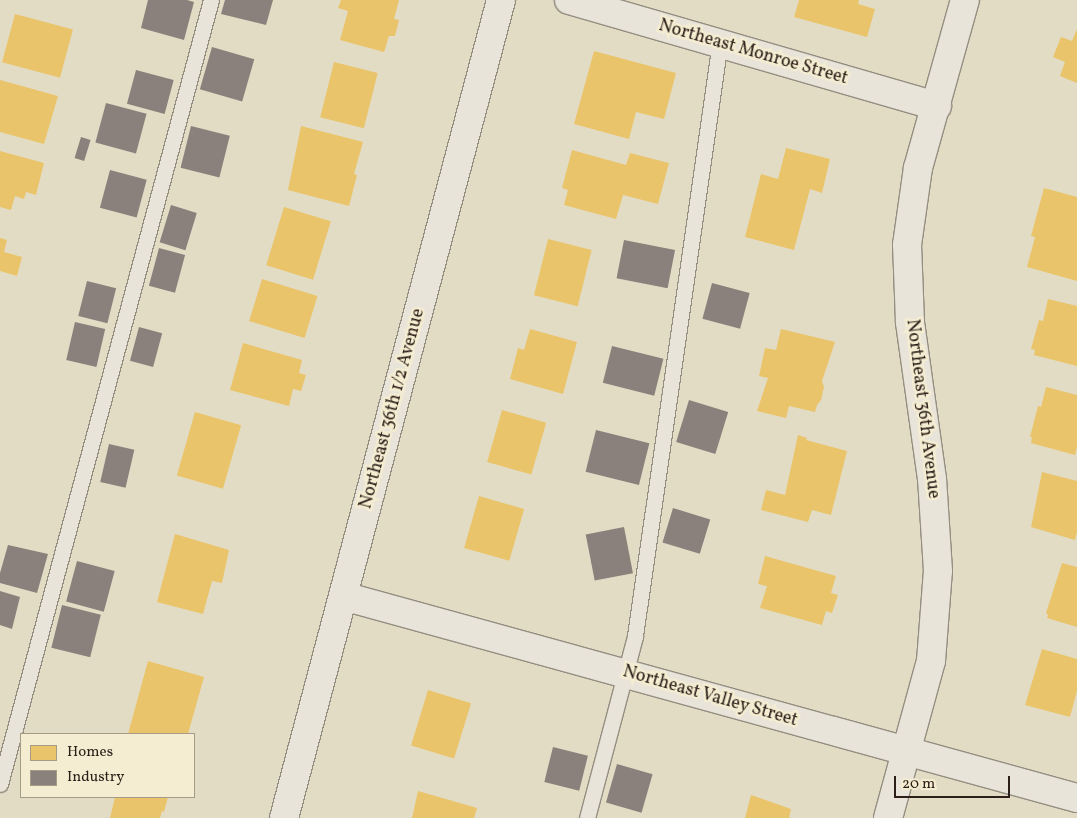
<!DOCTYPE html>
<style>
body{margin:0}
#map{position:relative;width:1077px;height:818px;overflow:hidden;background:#e3dcc5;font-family:Vollkorn,serif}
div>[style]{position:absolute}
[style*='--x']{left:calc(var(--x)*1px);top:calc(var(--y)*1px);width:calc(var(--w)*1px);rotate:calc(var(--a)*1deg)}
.homes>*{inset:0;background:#e9c46a;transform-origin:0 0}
.industry>*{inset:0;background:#8a817c;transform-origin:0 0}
.roads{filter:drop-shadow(1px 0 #948e81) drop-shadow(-1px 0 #948e81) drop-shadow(0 1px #948e81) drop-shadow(0 -1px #948e81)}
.lane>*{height:15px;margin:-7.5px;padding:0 7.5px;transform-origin:7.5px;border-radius:7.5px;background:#e8e4d9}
.street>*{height:28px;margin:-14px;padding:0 14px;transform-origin:14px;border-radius:14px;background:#e8e4d9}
span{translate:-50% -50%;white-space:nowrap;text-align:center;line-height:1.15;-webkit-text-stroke:5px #f5edd1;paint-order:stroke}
.street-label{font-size:18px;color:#2c1f19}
.legend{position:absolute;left:20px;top:733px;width:175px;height:65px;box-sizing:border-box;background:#f5edd1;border:1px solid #a59b87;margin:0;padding:6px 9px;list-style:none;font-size:15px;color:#2c1f19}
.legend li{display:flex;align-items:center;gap:10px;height:25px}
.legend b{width:25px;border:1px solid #a59b87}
.scale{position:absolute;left:894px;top:776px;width:116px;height:22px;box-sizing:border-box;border:2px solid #2c1f19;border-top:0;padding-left:6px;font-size:15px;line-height:18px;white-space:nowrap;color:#2c1f19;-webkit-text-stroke:4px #f5edd1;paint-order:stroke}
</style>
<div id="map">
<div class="homes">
<div style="clip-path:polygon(341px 0,399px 0,394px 19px,399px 20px,395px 36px,389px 36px,384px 52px,340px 40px,348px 11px,338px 8px)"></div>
<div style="clip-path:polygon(799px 0,859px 0,858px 4px,875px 9px,867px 37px,794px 17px)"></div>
<div style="left:15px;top:14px;width:60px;height:50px;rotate:15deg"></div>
<div style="clip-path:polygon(1077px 29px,1077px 83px,1060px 76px,1065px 62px,1053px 57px,1061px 37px,1072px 41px)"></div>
<div style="clip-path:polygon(594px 51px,676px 73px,664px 119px,636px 112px,629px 139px,574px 124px)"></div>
<div style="left:334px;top:62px;width:45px;height:57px;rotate:14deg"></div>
<div style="clip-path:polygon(0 80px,58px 96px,44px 144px,0 132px)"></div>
<div style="clip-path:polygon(301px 126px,363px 142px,354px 174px,357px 175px,349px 206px,288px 190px)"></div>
<div style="clip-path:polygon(786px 148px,830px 159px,822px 193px,810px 189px,794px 250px,745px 237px,761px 174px,778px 179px)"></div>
<div style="clip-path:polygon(572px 150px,626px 165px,630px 153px,669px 163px,658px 204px,623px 195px,616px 219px,564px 205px,568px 190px,562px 188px)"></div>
<div style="clip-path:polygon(0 151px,44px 163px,36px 195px,26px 192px,24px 199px,15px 196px,11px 210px,0 207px)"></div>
<div style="clip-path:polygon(1044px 188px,1077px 197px,1077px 281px,1027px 267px,1035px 237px,1031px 236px)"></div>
<div style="left:284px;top:207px;width:49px;height:61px;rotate:17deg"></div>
<div style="clip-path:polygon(0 238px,7px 240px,4px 252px,22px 257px,17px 276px,0 271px)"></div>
<div style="left:548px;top:239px;width:45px;height:58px;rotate:14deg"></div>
<div style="left:262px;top:279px;width:58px;height:44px;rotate:17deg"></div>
<div style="clip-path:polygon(1048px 299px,1077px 306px,1077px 366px,1034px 355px,1035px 350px,1031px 349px,1039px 320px,1043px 321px)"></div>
<div style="clip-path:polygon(530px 329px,577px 342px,563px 394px,510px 379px,518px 348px,524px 350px)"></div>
<div style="clip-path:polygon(781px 329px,835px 342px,822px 381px,824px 387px,821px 400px,817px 405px,815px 412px,789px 406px,786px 418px,757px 411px,768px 378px,759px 376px,765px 348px,776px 350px)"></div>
<div style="clip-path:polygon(243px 343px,302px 360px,299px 373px,306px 375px,301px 391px,293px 389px,289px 406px,230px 390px)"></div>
<div style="clip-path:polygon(1046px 387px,1077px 395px,1077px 447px,1075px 455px,1031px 443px,1032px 437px,1030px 437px,1038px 406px,1041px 407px)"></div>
<div style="left:502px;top:410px;width:46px;height:54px;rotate:16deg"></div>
<div style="left:195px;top:412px;width:48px;height:66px;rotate:16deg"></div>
<div style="clip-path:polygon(798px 435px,807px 438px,806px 440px,847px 451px,831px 515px,812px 510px,808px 522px,761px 510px,766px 490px,785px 495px)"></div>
<div style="clip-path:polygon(1042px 472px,1077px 481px,1077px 532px,1075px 540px,1031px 527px)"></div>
<div style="left:479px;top:496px;width:47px;height:54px;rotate:16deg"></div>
<div style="clip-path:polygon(175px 534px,229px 550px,222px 583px,212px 581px,203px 614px,157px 602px)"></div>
<div style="clip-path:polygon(765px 556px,836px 576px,831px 593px,838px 595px,832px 613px,826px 611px,822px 625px,760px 608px,767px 586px,758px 584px)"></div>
<div style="clip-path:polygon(1062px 563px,1077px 567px,1077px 627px,1047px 618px,1048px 615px,1046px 613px)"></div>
<div style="clip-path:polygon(1042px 649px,1077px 659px,1077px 691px,1070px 717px,1025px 705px)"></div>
<div style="clip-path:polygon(148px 661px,204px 677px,188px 734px,128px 734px)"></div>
<div style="left:428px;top:690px;width:45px;height:58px;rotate:17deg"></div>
<div style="clip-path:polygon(418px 791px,477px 808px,474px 818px,412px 818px)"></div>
<div style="clip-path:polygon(751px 795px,791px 809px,789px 818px,745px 818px)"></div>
<div style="clip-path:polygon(115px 797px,168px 797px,164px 812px,162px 811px,160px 818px,110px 818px)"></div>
</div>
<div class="industry">
<div style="clip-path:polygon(148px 0,187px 0,194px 2px,184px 40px,141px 28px)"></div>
<div style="clip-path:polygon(225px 0,273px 0,266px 25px,221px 14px)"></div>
<div style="left:212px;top:47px;width:44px;height:44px;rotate:16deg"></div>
<div style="left:136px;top:70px;width:39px;height:35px;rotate:15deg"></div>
<div style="left:106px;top:103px;width:42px;height:41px;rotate:15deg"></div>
<div style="left:191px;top:126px;width:40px;height:43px;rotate:14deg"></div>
<div style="left:81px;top:137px;width:10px;height:22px;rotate:17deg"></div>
<div style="left:110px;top:170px;width:38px;height:39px;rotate:15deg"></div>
<div style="left:171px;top:205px;width:27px;height:39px;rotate:17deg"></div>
<div style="left:624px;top:240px;width:52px;height:39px;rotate:11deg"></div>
<div style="left:159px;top:248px;width:27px;height:39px;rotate:15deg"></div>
<div style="left:87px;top:281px;width:30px;height:36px;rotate:14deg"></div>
<div style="left:712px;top:283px;width:39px;height:37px;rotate:15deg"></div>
<div style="left:75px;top:322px;width:31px;height:39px;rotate:13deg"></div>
<div style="left:139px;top:327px;width:24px;height:35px;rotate:15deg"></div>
<div style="left:612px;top:346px;width:53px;height:38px;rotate:14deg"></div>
<div style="left:689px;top:400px;width:41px;height:44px;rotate:17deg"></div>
<div style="left:596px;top:430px;width:55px;height:43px;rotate:14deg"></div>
<div style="left:109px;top:444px;width:26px;height:39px;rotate:13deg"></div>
<div style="left:673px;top:508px;width:39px;height:36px;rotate:17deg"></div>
<div style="left:624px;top:527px;width:47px;height:39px;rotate:79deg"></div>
<div style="clip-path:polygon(8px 545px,48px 554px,37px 593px,0 583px,0 573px)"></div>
<div style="left:77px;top:561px;width:39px;height:42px;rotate:15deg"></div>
<div style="clip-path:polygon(0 591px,20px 597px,12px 629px,0 625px)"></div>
<div style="left:62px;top:605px;width:40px;height:44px;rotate:14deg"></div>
<div style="left:553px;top:747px;width:36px;height:36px;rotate:14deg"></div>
<div style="left:617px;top:764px;width:37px;height:40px;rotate:16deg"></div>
</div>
<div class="roads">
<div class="lane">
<div style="--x:0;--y:784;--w:812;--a:-74.94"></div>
<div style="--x:587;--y:818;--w:188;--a:-75.2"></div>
<div style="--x:635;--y:636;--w:600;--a:-81.86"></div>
</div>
<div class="street">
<div style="--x:569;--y:0;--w:383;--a:16.1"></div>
<div style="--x:343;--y:596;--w:761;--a:15.39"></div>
<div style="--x:284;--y:818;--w:846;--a:-75.14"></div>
<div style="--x:888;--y:818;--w:163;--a:-74.7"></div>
<div style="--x:931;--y:661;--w:90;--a:-85.6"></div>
<div style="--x:938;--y:571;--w:92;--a:-93.7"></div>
<div style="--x:932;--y:479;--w:159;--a:-98"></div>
<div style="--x:910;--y:322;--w:77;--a:-92.2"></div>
<div style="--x:907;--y:245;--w:78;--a:-81.9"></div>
<div style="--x:918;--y:168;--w:174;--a:-74.4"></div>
</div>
</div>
<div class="street-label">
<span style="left:753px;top:53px;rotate:16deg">Northeast Monroe Street</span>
<span style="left:393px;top:409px;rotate:-75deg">Northeast 36th 1/2 Avenue</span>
<span style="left:922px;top:409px;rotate:83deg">Northeast 36th Avenue</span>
<span style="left:710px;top:697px;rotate:16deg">Northeast Valley Street</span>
</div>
<ul class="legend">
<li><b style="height:14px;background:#e9c46a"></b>Homes</li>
<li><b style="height:14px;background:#8a817c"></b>Industry</li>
</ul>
<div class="scale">20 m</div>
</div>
